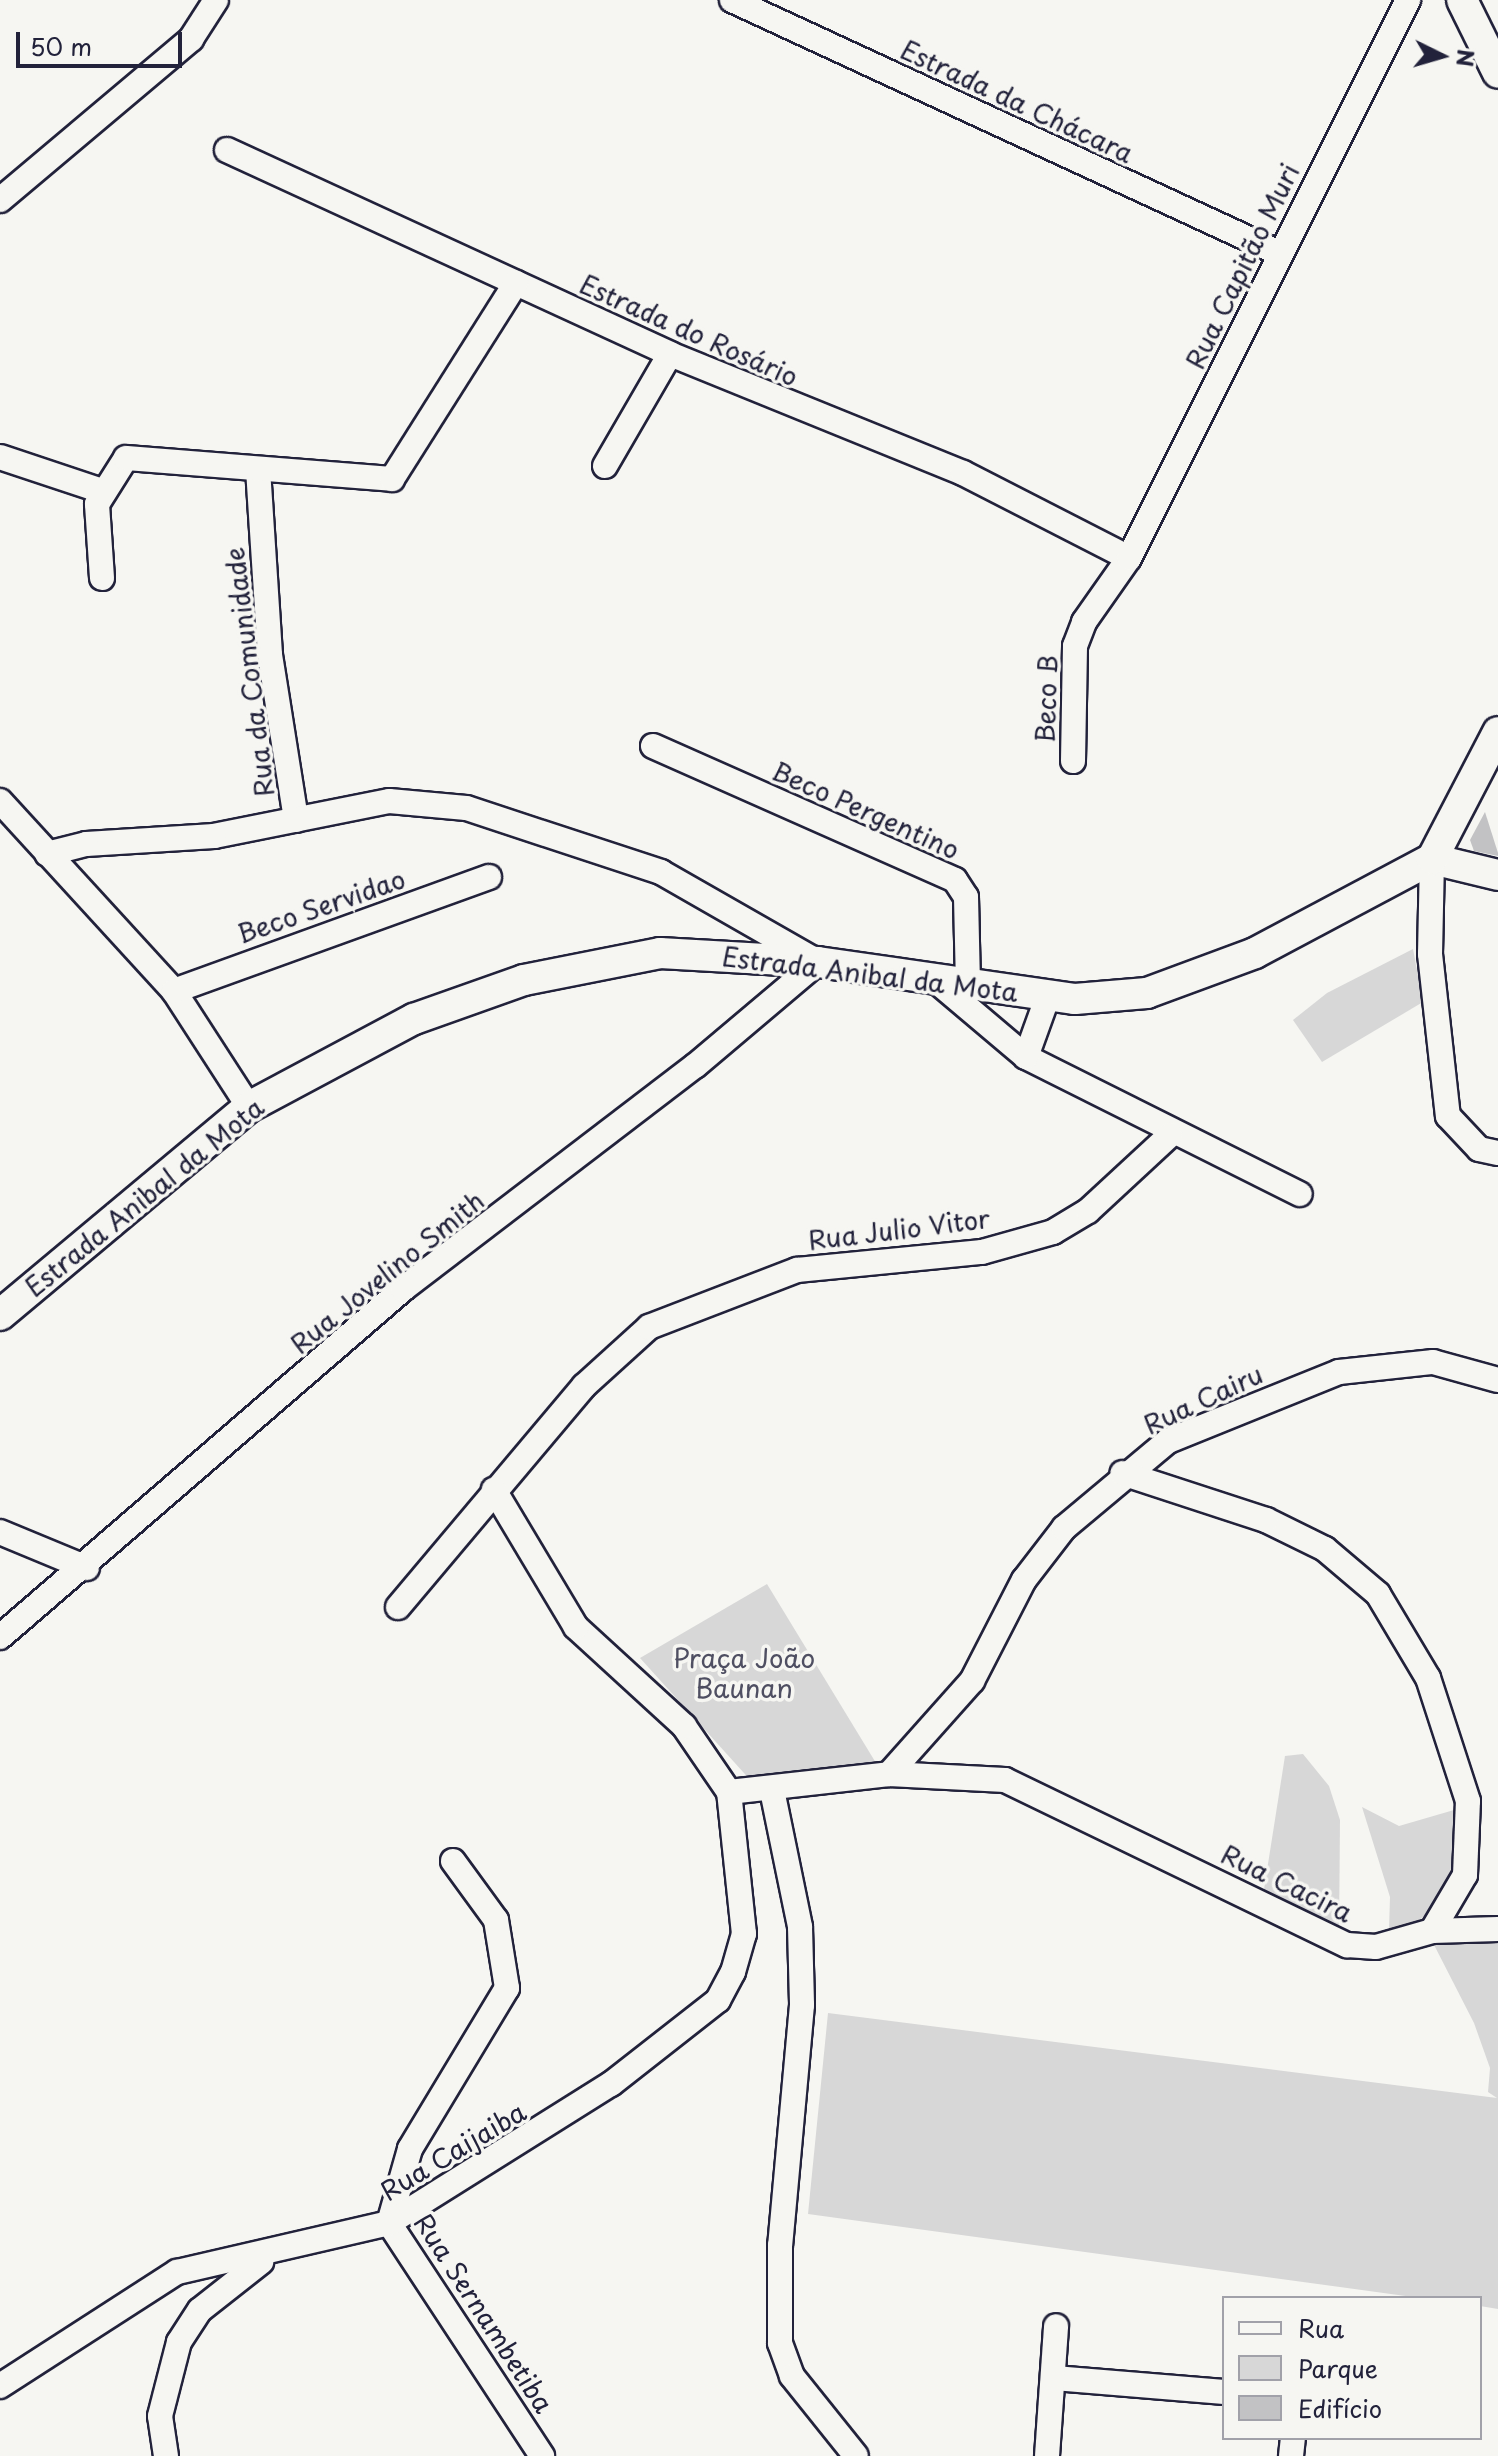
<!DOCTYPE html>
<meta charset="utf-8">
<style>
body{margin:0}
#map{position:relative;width:1498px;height:2456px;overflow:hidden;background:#f6f6f2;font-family:"Playpen Sans",sans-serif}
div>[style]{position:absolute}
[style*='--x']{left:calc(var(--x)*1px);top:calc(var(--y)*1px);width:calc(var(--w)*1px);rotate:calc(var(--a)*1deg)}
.green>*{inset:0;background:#d7d7d7}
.building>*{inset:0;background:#c2c2c4}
.roads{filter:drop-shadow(2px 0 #22223b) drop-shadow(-2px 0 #22223b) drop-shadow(0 2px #22223b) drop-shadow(0 -2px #22223b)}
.minor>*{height:24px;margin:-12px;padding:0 12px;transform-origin:12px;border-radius:12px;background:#f6f6f2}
.tertiary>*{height:30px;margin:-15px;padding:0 15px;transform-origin:15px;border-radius:15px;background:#f6f6f2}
span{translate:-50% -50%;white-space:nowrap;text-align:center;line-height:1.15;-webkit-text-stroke:7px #f6f6f2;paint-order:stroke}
.street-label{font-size:26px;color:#22223b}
.park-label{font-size:26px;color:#4f4f62}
.legend{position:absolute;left:1222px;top:2296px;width:260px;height:144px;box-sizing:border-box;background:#f6f6f2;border:2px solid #a1a1a9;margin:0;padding:10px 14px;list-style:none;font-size:24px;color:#22223b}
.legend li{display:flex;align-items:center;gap:16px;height:40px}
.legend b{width:40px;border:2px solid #a1a1a9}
.north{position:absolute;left:1402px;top:16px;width:80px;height:80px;-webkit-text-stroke:6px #f6f6f2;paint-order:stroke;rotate:95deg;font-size:22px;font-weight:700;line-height:32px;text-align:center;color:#22223b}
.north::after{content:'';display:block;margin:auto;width:28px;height:36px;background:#22223b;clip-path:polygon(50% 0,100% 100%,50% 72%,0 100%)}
.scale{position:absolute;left:16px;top:32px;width:166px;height:36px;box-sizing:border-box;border:4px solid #22223b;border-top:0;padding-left:10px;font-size:24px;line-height:28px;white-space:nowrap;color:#22223b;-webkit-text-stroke:6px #f6f6f2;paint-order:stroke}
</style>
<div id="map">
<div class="green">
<div style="clip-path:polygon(1413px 949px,1423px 1002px,1322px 1062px,1293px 1020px,1327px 993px)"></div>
<div style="clip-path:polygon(767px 1584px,876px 1763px,753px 1783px,640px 1658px)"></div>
<div style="clip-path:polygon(1303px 1754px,1329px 1786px,1340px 1820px,1339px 1934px,1262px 1902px,1285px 1756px)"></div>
<div style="clip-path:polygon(1362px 1807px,1399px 1826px,1454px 1810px,1464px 1828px,1464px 1848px,1435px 1908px,1415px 1923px,1389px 1930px,1390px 1897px)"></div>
<div style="clip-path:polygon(1431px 1939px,1498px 1940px,1498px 2309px,1480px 2306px,1480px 2298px,1420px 2298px,808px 2214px,828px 2013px,1497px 2098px,1488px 2092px,1490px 2068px,1474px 2023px)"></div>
</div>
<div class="building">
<div style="clip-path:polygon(1485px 812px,1498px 853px,1498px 856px,1474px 851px,1470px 840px)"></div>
</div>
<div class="roads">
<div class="minor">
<div style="--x:732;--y:0;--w:603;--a:24.82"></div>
<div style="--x:227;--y:150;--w:488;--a:24.7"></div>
<div style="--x:670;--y:354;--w:316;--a:22.1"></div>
<div style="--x:963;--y:473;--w:186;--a:27.1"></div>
<div style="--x:0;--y:200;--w:250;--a:-40.1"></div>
<div style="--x:191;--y:39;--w:46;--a:-57.3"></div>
<div style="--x:0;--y:457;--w:108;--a:18.4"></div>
<div style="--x:605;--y:466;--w:129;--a:-59.9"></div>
<div style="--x:258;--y:469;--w:186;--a:86.3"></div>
<div style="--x:270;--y:655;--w:167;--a:81"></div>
<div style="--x:102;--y:578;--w:74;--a:-93.9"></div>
<div style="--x:97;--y:504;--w:54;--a:-57.8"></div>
<div style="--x:126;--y:458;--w:267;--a:4.5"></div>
<div style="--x:392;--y:479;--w:232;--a:-57.7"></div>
<div style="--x:653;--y:746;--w:330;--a:23.9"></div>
<div style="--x:955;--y:880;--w:20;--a:57"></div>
<div style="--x:966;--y:897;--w:89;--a:88.7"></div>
<div style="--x:1073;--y:761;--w:115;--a:-89"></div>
<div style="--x:1075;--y:646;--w:26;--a:-69"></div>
<div style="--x:1084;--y:622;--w:78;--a:-54.9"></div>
<div style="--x:1129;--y:558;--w:624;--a:-63.43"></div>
<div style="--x:0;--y:801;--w:258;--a:47.5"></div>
<div style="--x:174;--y:991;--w:138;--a:57.1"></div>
<div style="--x:1432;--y:859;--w:95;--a:91.2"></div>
<div style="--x:1430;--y:954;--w:163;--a:83.7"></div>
<div style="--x:1448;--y:1116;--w:45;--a:46.8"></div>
<div style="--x:1479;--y:1149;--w:19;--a:12"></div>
<div style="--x:935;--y:980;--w:119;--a:40.2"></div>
<div style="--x:1026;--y:1057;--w:306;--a:26.6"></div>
<div style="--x:174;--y:991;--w:335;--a:-19.9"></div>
<div style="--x:1026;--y:1057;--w:65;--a:-70.2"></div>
<div style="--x:0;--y:1532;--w:94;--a:22.5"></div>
<div style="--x:398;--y:1607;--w:289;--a:-49.9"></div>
<div style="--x:584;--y:1386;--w:88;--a:-42.2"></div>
<div style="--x:649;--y:1327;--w:159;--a:-21.1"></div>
<div style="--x:797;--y:1270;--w:186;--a:-5.6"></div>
<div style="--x:982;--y:1252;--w:74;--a:-15.7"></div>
<div style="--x:1053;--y:1232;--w:41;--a:-31"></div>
<div style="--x:1088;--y:1211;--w:112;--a:-42.8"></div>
<div style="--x:0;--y:1637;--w:532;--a:-40.81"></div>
<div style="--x:403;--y:1289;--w:367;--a:-37.4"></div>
<div style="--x:695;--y:1066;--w:161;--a:-40.2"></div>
<div style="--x:818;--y:962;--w:181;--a:-150.2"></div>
<div style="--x:661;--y:872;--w:205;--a:-161.8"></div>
<div style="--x:466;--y:808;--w:77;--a:-174.8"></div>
<div style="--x:389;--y:801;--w:178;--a:168.7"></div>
<div style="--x:214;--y:836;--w:128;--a:176.4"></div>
<div style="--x:86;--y:844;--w:40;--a:165.6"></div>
<div style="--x:889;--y:1774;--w:125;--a:-48.3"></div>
<div style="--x:972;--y:1681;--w:114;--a:-62.8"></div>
<div style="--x:1024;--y:1580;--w:66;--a:-52.4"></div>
<div style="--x:1064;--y:1528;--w:136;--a:-39.9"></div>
<div style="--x:1168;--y:1441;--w:184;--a:-22"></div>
<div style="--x:1339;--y:1372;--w:95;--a:-6.1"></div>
<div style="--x:1433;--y:1362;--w:67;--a:15.5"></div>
<div style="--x:772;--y:1790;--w:140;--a:78.4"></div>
<div style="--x:800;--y:1927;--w:78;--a:88.5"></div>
<div style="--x:802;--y:2005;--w:241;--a:95.2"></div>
<div style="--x:780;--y:2245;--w:98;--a:90"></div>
<div style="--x:780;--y:2343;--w:35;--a:70"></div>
<div style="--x:792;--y:2376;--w:102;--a:51.3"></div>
<div style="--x:729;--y:1792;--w:161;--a:-6.4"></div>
<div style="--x:889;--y:1774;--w:116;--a:3"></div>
<div style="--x:1005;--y:1780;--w:380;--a:25.8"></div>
<div style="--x:1347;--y:1945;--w:29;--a:4"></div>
<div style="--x:1376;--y:1947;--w:58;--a:-15.9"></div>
<div style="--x:1432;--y:1931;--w:65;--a:-59.5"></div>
<div style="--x:1465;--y:1875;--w:74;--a:-87.7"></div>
<div style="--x:1468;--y:1801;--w:129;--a:-108"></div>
<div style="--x:1428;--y:1678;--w:98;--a:-120.8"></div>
<div style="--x:1378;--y:1594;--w:70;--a:-139.7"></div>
<div style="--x:1325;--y:1549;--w:66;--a:-153.8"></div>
<div style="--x:1266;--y:1520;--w:151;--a:-161.9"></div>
<div style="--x:453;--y:1861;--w:73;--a:53.9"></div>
<div style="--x:496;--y:1920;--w:69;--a:80.8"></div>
<div style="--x:507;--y:1988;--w:188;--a:121.1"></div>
<div style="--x:410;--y:2149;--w:77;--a:105.8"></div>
<div style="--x:389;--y:2223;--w:279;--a:56.7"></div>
<div style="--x:1432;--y:1931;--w:66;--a:-1.7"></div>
<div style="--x:1054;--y:2378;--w:171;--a:4.7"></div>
<div style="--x:0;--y:2386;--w:211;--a:-32.8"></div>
<div style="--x:177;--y:2272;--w:218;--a:-13"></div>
<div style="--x:389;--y:2223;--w:262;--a:-32.1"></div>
<div style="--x:611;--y:2084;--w:136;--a:-38.1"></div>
<div style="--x:718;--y:2000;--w:32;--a:-62"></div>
<div style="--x:733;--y:1972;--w:40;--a:-74"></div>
<div style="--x:744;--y:1934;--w:143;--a:-96"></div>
<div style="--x:729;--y:1792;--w:80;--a:-124.3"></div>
<div style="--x:684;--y:1726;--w:147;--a:-137.5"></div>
<div style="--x:576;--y:1627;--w:160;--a:-120.9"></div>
<div style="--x:166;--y:2456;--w:40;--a:-98.5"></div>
<div style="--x:160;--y:2416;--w:76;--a:-75.6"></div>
<div style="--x:179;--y:2342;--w:38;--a:-57"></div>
<div style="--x:200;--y:2310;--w:78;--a:-38.2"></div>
<div style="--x:1047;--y:2456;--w:130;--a:-86"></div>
<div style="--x:1291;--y:2456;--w:18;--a:-84"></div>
</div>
<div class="tertiary">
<div style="--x:1462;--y:0;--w:81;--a:63.7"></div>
<div style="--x:1432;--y:859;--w:68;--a:13.6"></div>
<div style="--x:0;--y:1315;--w:324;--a:-39.9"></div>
<div style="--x:249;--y:1107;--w:187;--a:-28.1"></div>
<div style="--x:414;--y:1019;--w:117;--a:-19.5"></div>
<div style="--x:524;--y:980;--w:139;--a:-11.2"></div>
<div style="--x:660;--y:953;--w:158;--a:3.3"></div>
<div style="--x:818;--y:962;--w:260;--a:8.2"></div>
<div style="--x:1075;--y:999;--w:72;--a:-4.8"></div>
<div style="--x:1147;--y:993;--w:115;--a:-20.3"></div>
<div style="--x:1255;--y:953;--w:200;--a:-28"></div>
<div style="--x:1432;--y:859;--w:143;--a:-62.5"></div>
</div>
</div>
<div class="street-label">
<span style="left:1017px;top:101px;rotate:25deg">Estrada da Chácara</span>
<span style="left:1242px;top:266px;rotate:-64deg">Rua Capitão Muri</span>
<span style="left:689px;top:330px;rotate:24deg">Estrada do Rosário</span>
<span style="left:249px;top:672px;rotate:-97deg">Rua da Comunidade</span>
<span style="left:1046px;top:699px;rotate:-88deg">Beco B</span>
<span style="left:866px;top:810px;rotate:24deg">Beco Pergentino</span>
<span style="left:321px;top:906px;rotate:-19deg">Beco Servidao</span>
<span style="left:870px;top:974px;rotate:7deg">Estrada Anibal da Mota</span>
<span style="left:144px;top:1197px;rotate:-39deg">Estrada Anibal da Mota</span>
<span style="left:899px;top:1229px;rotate:-7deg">Rua Julio Vitor</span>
<span style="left:387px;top:1272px;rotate:-39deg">Rua Jovelino Smith</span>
<span style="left:1203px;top:1399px;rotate:-25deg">Rua Cairu</span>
<span style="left:1287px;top:1883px;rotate:26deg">Rua Cacira</span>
<span style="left:453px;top:2151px;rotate:-31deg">Rua Caijaiba</span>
<span style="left:484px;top:2313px;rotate:57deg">Rua Sernambetiba</span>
</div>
<div class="park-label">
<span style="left:744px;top:1673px">Praça João<br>Baunan</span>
</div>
<ul class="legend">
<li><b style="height:10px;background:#f6f6f2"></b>Rua</li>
<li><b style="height:22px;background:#d7d7d7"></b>Parque</li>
<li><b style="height:22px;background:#c2c2c4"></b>Edifício</li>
</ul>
<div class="north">N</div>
<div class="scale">50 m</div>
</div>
